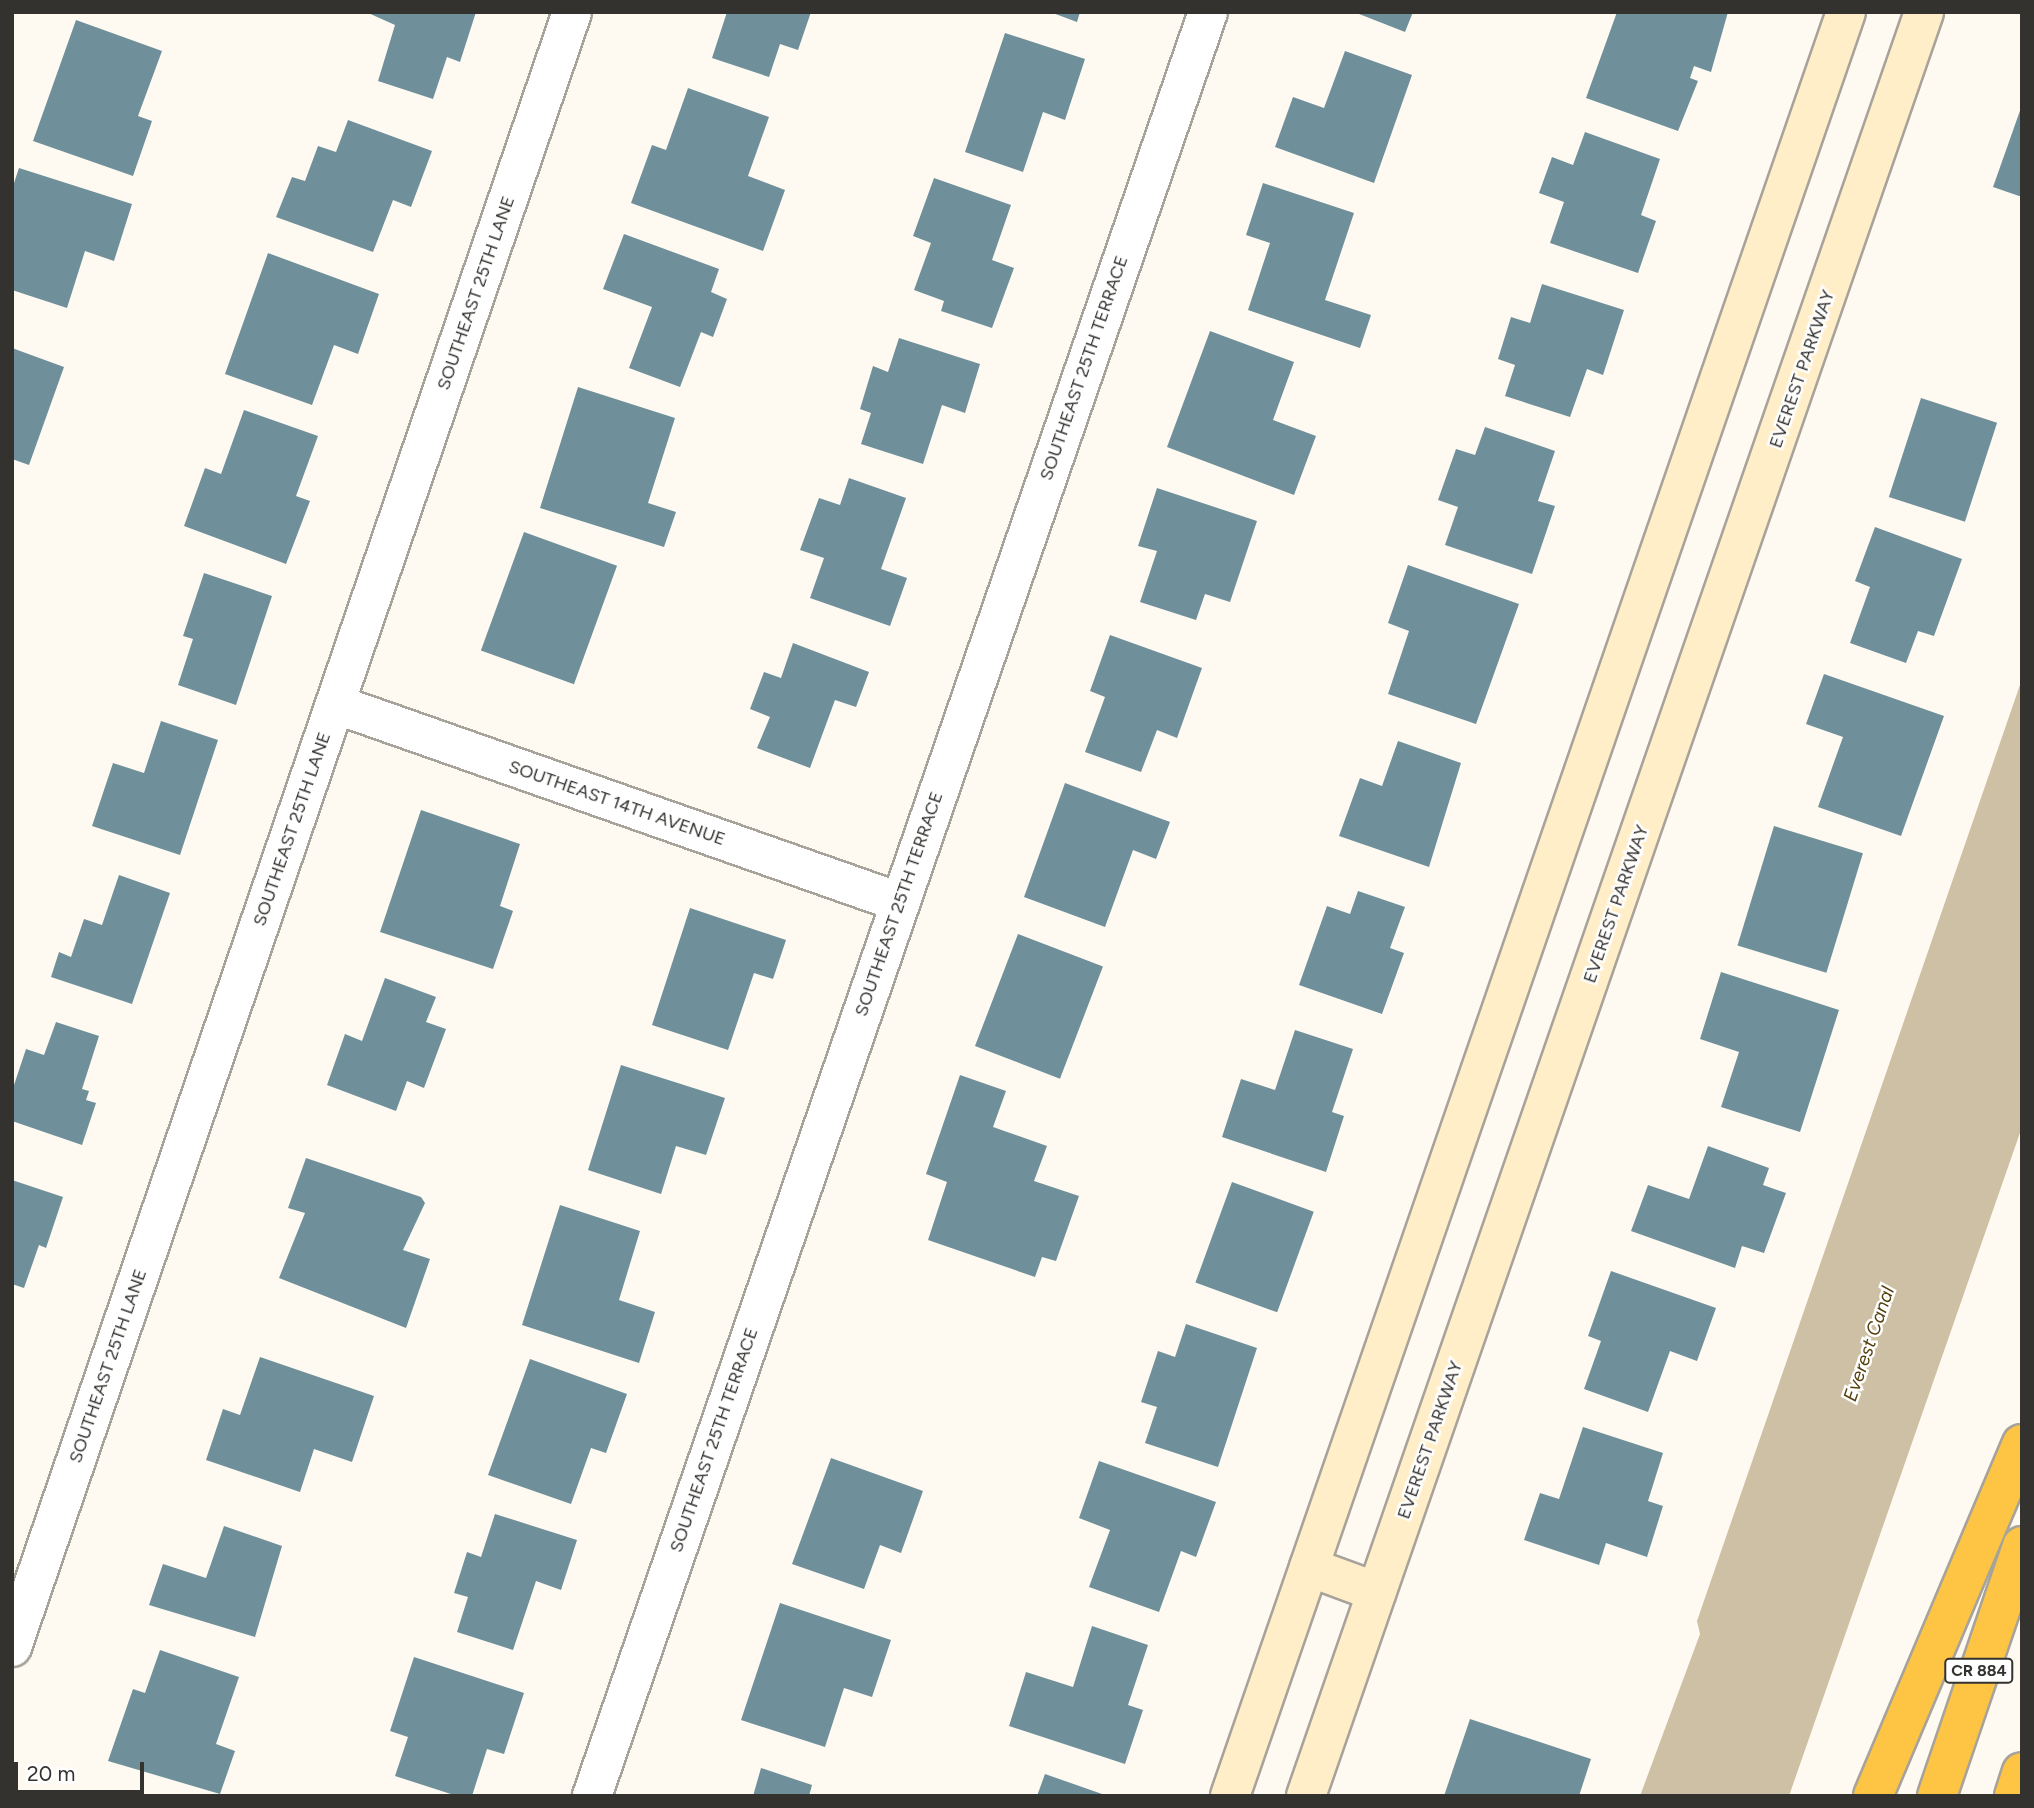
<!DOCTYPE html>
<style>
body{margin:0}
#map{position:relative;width:2034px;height:1808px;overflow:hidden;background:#fffaf1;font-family:Figtree,sans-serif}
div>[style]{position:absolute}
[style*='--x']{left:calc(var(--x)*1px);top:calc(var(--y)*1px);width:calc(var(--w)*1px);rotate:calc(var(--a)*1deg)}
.water>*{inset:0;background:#cec0a4}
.building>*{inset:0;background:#6f909b;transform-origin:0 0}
.roads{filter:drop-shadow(2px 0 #a7a39a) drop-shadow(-2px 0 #a7a39a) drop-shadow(0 2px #a7a39a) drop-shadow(0 -2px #a7a39a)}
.street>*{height:38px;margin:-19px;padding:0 19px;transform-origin:19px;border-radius:19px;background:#fff}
.secondary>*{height:38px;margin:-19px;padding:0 19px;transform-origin:19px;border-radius:19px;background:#ffeec7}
.highway>*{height:38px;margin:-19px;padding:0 19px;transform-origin:19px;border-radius:19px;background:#fec544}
span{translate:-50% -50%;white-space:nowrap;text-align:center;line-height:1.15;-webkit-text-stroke:5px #fff;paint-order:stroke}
.shield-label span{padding:2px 5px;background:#fff;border:2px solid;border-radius:5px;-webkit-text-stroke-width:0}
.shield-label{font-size:16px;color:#34322f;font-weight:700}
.street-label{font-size:18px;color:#34322f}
.water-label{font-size:19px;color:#543e0c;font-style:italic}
.frame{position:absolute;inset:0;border:14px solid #34322f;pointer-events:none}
.scale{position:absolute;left:14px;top:1762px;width:130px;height:32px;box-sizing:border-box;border:4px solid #34322f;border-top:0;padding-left:9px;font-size:21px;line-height:24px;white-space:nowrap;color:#34322f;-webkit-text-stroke:5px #fff;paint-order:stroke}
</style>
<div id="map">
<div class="water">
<div style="clip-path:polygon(2022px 679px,2022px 1127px,1789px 1796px,1640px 1796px,1700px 1634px,1697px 1621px)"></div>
</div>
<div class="building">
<div style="clip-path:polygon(366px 12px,476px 12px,460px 62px,447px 57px,433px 99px,378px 81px,395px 25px)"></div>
<div style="clip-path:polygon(727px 12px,811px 12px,798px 50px,780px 44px,769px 77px,712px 58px)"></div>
<div style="clip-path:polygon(1050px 12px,1080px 12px,1077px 22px)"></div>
<div style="clip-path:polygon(1354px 12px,1413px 12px,1405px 32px)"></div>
<div style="clip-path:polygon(1617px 12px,1728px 12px,1711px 72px,1694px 66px,1690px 78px,1698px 81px,1678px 131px,1586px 98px)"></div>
<div style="clip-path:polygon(76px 20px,162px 51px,138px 116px,152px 121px,133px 176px,33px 141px)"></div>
<div style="clip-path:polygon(1005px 33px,1085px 59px,1065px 120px,1043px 112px,1023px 172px,965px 152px)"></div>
<div style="clip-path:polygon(1345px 51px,1412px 75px,1374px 183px,1275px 147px,1293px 97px,1324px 108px)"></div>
<div style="clip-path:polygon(688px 88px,769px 117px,748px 176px,785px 190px,763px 251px,631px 203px,652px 145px,666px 150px)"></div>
<div style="clip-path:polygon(2022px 105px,2022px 197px,1993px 187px)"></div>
<div style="clip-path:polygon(348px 120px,432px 151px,411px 207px,393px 200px,373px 252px,276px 217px,292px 177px,305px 181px,318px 146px,336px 152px)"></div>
<div style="clip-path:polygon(1585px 132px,1660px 159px,1641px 215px,1656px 221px,1638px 273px,1550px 243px,1564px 202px,1539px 193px,1552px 157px,1573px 165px)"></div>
<div style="clip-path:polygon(19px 168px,132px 204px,114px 261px,85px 251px,67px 308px,12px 290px,12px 189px)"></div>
<div style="clip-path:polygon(934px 178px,1011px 205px,992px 260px,1014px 268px,992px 328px,941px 311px,944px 301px,914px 290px,931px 243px,913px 236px)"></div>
<div style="clip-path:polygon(1263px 183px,1354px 213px,1325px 300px,1371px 315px,1360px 348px,1248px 310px,1270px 243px,1246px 235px)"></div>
<div style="clip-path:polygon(624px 234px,719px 269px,711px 292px,727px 299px,713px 337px,701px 332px,680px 387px,629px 368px,652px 307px,603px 289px)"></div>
<div style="clip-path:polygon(268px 253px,379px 294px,358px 354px,334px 345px,312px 405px,225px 374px)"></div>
<div style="clip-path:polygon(1542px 284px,1624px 310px,1603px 375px,1587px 369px,1570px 417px,1505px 396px,1515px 365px,1498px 359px,1511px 317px,1530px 323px)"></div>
<div style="clip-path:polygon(1210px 331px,1294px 362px,1273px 420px,1316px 436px,1294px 495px,1167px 447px)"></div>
<div style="clip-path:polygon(899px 338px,980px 364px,965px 413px,942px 405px,923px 464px,861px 444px,871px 413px,860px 409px,873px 366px,888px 372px)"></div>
<div style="clip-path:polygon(12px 348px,64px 367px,29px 465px,12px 459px)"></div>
<div style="clip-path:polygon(578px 387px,675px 418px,648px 503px,676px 512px,664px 547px,540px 508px)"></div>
<div style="left:1921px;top:398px;width:80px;height:104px;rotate:18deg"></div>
<div style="clip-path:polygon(244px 410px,318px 436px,296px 496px,310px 501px,286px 564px,184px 526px,205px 468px,221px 474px)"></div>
<div style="clip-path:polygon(1485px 427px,1555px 451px,1538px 501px,1555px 506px,1532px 574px,1445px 545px,1458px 507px,1438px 500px,1456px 449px,1475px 455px)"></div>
<div style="clip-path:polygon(849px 478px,906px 498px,881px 569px,907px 578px,890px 626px,810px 598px,824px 558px,800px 550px,819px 498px,840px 505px)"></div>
<div style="clip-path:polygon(1157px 488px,1257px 521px,1230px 602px,1205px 594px,1196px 620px,1140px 602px,1157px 551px,1138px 546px)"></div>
<div style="clip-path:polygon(1875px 527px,1962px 559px,1934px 636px,1918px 631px,1906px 663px,1850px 643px,1870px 587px,1855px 581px)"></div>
<div style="left:524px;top:532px;width:99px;height:126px;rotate:20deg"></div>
<div style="clip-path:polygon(1408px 565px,1519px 604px,1476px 724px,1388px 694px,1409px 631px,1388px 623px)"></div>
<div style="clip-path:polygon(204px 573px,272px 596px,236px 705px,178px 685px,193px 639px,183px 636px)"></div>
<div style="clip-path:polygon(1110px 635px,1202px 668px,1177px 738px,1157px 730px,1141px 772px,1085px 752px,1105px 697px,1090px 691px)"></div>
<div style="clip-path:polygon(793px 643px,869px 672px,856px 707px,835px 700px,810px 768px,757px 748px,770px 717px,750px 709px,764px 672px,781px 678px)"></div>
<div style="clip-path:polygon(1824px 674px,1944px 716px,1901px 836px,1818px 807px,1843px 737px,1806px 724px)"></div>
<div style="clip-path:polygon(161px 721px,218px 740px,180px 855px,92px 826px,113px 763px,144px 773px)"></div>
<div style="clip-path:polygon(1398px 741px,1461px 763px,1429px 867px,1339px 836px,1360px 778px,1382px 786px)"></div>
<div style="clip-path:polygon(1065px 783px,1170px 822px,1156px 859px,1133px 850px,1105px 927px,1024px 897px)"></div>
<div style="clip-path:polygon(421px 810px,520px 844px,500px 906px,513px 911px,493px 969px,380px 932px)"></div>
<div style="left:1774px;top:826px;width:93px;height:125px;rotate:17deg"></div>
<div style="clip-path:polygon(119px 875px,170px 893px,132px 1004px,51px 977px,59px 952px,71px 957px,84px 919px,102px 925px)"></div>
<div style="clip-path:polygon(1358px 891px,1405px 907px,1390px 948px,1404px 953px,1382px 1014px,1299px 985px,1327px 906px,1350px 914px)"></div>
<div style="clip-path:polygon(690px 908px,786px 940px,773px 979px,754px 973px,728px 1050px,652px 1025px)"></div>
<div style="left:1018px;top:934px;width:91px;height:120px;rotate:21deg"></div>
<div style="clip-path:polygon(1721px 972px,1839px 1010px,1800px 1132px,1721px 1107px,1739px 1052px,1700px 1039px)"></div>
<div style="clip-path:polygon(385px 978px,436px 997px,426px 1022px,446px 1029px,424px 1088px,407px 1081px,396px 1111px,327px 1085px,345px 1034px,362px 1041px)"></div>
<div style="clip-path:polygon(56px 1022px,99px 1036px,82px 1089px,89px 1091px,86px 1100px,96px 1103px,82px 1145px,12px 1121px,12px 1091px,26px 1049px,44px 1055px)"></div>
<div style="clip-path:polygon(1295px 1030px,1353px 1049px,1332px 1112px,1344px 1116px,1326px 1172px,1222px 1137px,1241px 1079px,1275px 1090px)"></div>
<div style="clip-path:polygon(621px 1065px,725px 1098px,706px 1155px,676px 1146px,661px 1194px,588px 1170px)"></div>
<div style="clip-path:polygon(960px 1075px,1006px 1091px,993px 1127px,1047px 1146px,1034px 1181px,1079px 1196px,1056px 1261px,1042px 1257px,1035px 1277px,928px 1240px,947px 1182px,926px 1174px)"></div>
<div style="clip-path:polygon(1708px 1146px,1769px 1168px,1763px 1185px,1786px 1193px,1764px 1253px,1742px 1246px,1735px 1268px,1631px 1231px,1648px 1185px,1689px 1199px)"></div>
<div style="clip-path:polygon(306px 1158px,421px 1197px,425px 1203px,403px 1250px,430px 1259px,406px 1328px,279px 1278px,305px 1213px,288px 1208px)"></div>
<div style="clip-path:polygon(12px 1180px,63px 1197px,46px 1248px,39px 1245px,24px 1288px,12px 1284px)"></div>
<div style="left:1232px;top:1182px;width:87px;height:107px;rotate:20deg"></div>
<div style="clip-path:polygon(560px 1205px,640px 1231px,619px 1300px,655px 1312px,639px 1363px,522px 1325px)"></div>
<div style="clip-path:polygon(1611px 1271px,1716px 1308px,1697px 1361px,1670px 1351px,1648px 1412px,1584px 1389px,1601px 1341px,1588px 1336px)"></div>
<div style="clip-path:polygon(1186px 1324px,1257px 1348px,1218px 1467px,1145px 1443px,1157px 1407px,1141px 1402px,1158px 1351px,1175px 1357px)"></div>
<div style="clip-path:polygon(260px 1357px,374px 1396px,352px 1462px,314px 1449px,300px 1492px,206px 1460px,223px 1409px,240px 1415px)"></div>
<div style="clip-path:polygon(530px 1359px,627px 1394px,606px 1453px,591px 1448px,571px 1504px,488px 1475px)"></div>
<div style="clip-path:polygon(1583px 1427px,1663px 1453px,1648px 1501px,1663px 1506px,1647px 1557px,1606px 1543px,1599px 1565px,1524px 1540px,1540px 1493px,1559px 1499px)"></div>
<div style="clip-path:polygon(831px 1458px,923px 1491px,901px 1553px,880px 1545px,864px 1589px,792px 1564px)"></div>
<div style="clip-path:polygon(1099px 1461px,1216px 1502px,1196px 1557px,1181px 1551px,1159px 1612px,1089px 1587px,1110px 1530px,1079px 1518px)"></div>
<div style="clip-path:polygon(495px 1514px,577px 1540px,561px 1590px,536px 1581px,513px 1650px,457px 1632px,468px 1597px,454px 1593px,467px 1552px,481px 1557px)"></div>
<div style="clip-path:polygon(224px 1526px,282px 1546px,255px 1637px,149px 1605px,163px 1564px,206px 1578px)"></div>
<div style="clip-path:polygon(780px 1603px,891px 1640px,872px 1697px,844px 1688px,825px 1747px,741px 1720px)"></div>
<div style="clip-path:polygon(1092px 1626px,1148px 1645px,1128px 1705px,1143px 1710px,1125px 1764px,1009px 1726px,1026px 1672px,1073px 1687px)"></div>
<div style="clip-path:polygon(160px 1650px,239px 1677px,216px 1744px,235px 1751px,220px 1794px,108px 1761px,133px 1689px,145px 1693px)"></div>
<div style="clip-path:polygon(414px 1657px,524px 1693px,504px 1754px,487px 1749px,472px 1796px,457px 1796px,395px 1776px,408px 1737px,390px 1731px)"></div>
<div style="clip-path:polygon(1470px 1719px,1591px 1759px,1579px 1796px,1444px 1796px)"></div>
<div style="clip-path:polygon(761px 1768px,812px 1785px,809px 1796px,753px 1796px)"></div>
<div style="clip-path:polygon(1045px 1774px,1105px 1795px,1105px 1796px,1037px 1796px)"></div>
</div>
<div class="roads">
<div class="street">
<div style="--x:335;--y:704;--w:598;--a:19.34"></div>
<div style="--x:12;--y:1647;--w:1728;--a:-71.09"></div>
<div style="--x:592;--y:1796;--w:1887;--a:-70.95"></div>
</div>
<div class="secondary">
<div style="--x:1309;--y:1567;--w:72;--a:20.2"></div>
<div style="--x:1230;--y:1796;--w:1887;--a:-70.95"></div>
<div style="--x:1306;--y:1796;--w:1888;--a:-70.89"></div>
</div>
<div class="highway">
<div style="--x:1873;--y:1796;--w:382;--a:-67.1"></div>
<div style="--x:1937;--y:1796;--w:264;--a:-71.2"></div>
<div style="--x:2014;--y:1796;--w:25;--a:-72"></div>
</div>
</div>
<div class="shield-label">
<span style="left:1979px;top:1671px">CR 884</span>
</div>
<div class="street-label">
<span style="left:476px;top:293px;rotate:-71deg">SOUTHEAST 25TH LANE</span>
<span style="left:1084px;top:368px;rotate:-71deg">SOUTHEAST 25TH TERRACE</span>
<span style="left:1802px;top:369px;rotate:-71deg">EVEREST PARKWAY</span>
<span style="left:617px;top:803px;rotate:19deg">SOUTHEAST 14TH AVENUE</span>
<span style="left:292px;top:829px;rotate:-71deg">SOUTHEAST 25TH LANE</span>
<span style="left:899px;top:904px;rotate:-71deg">SOUTHEAST 25TH TERRACE</span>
<span style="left:1616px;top:904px;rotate:-71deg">EVEREST PARKWAY</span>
<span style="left:108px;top:1366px;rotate:-71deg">SOUTHEAST 25TH LANE</span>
<span style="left:714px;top:1440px;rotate:-71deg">SOUTHEAST 25TH TERRACE</span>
<span style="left:1430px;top:1440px;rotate:-71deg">EVEREST PARKWAY</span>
</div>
<div class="water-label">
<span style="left:1869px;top:1344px;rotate:-71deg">Everest Canal</span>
</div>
<div class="frame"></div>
<div class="scale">20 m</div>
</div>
